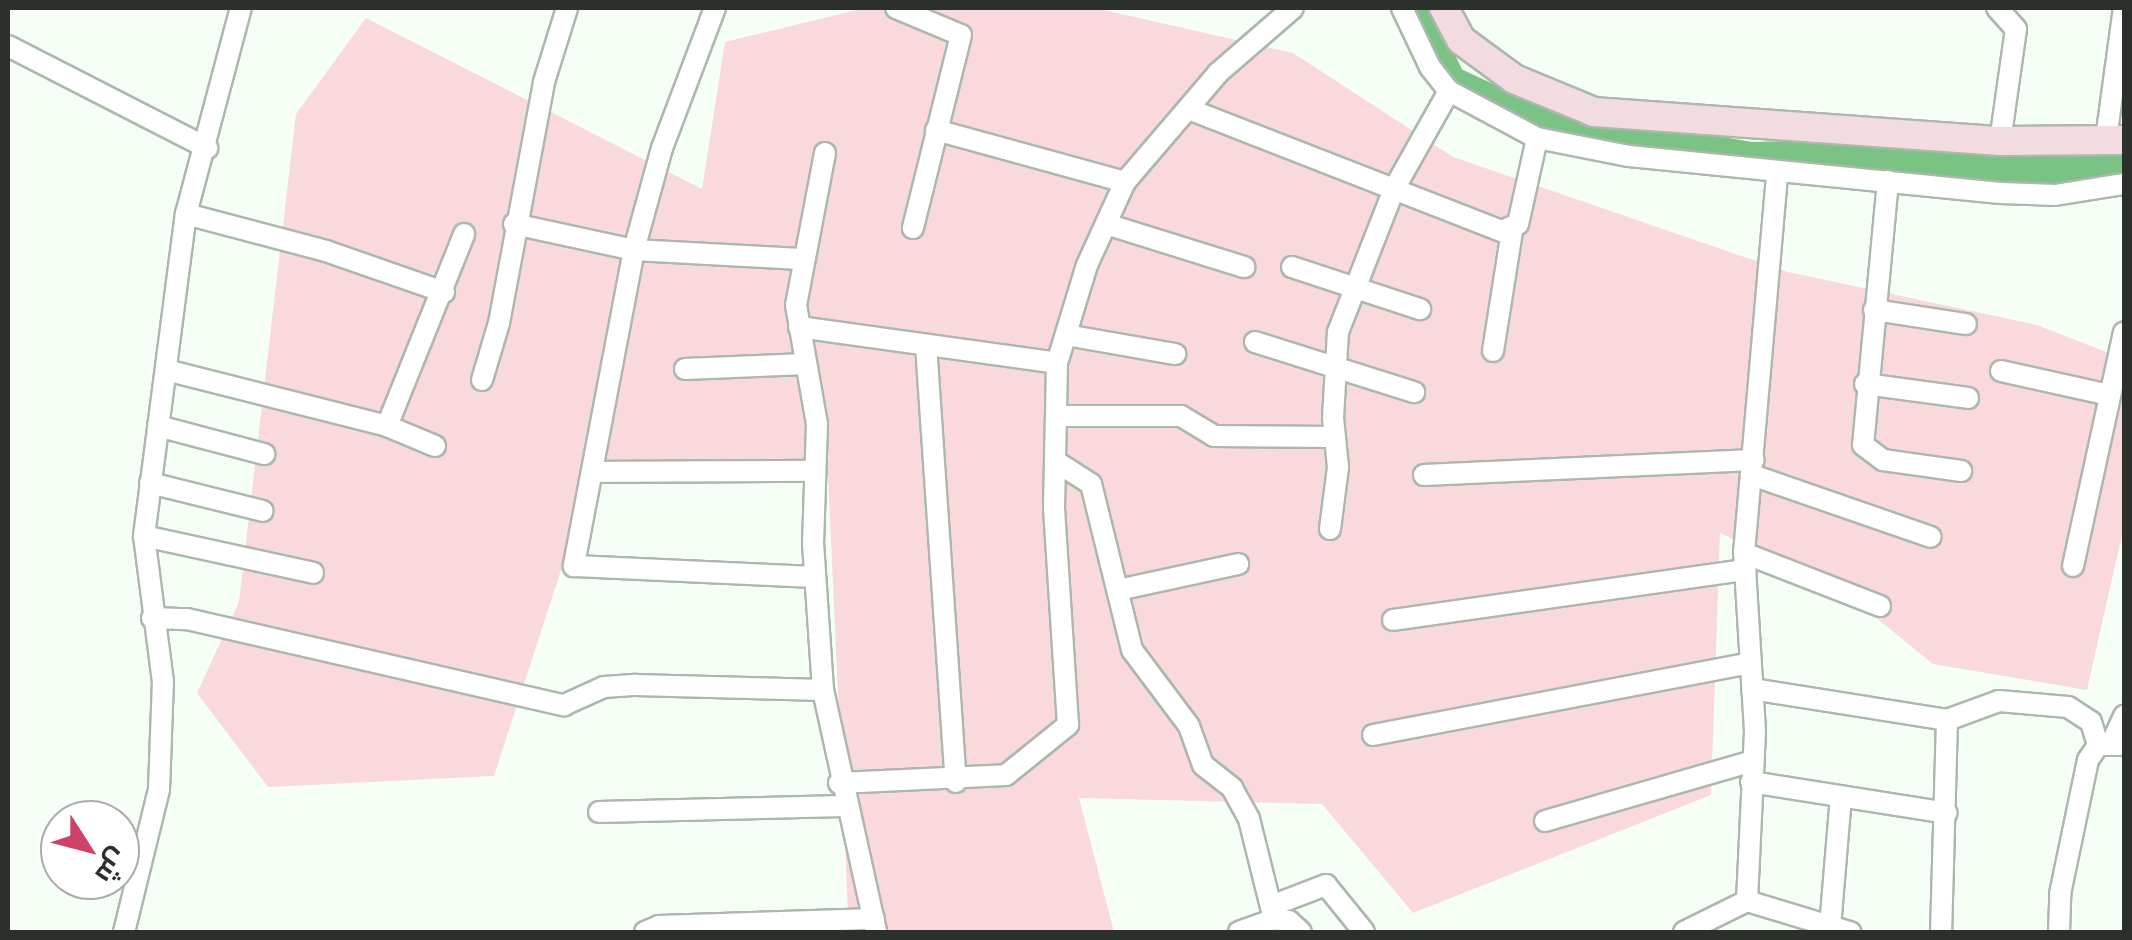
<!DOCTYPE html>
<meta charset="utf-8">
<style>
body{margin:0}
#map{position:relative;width:2132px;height:940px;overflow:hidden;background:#f5fff6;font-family:"Titillium Web",Cairo,sans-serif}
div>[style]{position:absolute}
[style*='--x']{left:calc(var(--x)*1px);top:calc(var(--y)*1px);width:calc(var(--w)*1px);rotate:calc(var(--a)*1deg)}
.green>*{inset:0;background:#fad9dd}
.river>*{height:30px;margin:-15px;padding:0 15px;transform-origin:15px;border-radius:15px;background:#7bc385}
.roads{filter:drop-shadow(2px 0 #acb7ad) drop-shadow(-2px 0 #acb7ad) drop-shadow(0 2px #acb7ad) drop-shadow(0 -2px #acb7ad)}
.street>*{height:20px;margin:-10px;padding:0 10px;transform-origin:10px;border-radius:10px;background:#fff}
.secondary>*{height:28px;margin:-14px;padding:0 14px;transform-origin:14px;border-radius:14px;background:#f2dce0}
span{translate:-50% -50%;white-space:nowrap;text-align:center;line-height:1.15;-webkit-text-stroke:10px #fff;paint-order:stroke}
.frame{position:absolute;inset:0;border:10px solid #2b302b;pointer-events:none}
.north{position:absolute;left:40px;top:800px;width:100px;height:100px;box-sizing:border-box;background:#fff;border:2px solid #aaacaa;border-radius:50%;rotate:126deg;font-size:28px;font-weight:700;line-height:40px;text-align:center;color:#2b302b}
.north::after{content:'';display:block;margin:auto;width:35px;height:45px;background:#d04168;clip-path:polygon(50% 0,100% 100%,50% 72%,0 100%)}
</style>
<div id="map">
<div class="green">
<div style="clip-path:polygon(865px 8px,1095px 8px,1293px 53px,1453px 157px,1788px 272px,2037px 325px,2124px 359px,2124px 526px,2087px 690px,1933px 664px,1853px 599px,1720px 533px,1711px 795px,1413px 913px,1322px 804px,1079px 798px,1114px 932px,849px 932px,828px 476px,592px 475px,494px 776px,268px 787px,197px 693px,239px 602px,296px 114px,366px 18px,702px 189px,725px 42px)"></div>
</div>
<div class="river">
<div style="--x:1416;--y:8;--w:81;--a:64.4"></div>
<div style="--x:1451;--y:81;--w:69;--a:24.7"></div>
<div style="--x:1514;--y:110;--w:85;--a:14.4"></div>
<div style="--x:1596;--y:131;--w:158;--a:9.5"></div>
<div style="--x:1752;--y:157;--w:117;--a:-1.5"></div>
<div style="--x:1869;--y:154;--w:145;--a:7.1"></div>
<div style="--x:2013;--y:172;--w:111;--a:-3.1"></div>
</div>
<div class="roads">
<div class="street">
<div style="--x:715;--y:8;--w:150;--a:110.7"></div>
<div style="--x:662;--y:148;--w:106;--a:105.4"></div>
<div style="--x:634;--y:250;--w:322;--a:100.8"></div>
<div style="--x:574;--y:566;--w:241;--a:2.6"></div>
<div style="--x:896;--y:8;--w:70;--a:22.6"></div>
<div style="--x:961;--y:35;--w:199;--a:104"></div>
<div style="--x:1402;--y:8;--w:65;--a:64.6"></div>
<div style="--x:1430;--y:67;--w:31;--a:52"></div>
<div style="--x:1449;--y:91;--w:100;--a:28.1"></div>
<div style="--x:1537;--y:138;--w:94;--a:11.1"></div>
<div style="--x:1629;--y:156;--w:373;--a:5.7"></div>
<div style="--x:2000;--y:193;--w:55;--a:2.1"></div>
<div style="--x:2055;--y:195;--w:70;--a:-9.1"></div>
<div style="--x:1997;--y:8;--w:28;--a:48"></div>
<div style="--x:2016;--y:29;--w:113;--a:98.1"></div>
<div style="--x:8;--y:46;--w:224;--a:27.1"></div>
<div style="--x:1191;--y:110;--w:334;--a:21.3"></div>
<div style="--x:1502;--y:231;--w:17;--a:-24"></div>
<div style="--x:1518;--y:224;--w:88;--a:-77.5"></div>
<div style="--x:936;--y:130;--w:196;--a:15.4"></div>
<div style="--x:2106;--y:139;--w:132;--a:-82.2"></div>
<div style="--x:825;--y:153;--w:155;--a:100.8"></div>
<div style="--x:796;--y:305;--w:121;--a:80"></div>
<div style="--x:817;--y:424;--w:119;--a:91.9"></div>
<div style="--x:813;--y:543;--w:147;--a:86.1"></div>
<div style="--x:823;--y:690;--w:248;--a:77.6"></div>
<div style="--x:1888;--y:181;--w:265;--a:95.4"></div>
<div style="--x:1863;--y:445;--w:25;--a:37"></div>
<div style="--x:1883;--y:460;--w:79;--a:8"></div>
<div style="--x:186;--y:214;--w:145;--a:14.8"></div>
<div style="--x:326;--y:251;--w:125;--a:19.2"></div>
<div style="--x:514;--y:224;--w:123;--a:12.2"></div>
<div style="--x:634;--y:250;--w:167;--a:3.1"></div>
<div style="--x:1106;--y:224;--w:145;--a:17.3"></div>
<div style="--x:1292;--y:267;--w:135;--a:18.2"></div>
<div style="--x:1874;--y:310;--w:93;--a:8.7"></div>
<div style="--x:799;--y:327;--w:260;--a:7.9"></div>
<div style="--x:1066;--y:335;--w:111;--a:9.9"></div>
<div style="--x:1255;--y:342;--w:167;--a:17.5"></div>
<div style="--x:926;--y:345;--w:438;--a:86.1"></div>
<div style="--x:1493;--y:351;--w:121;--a:-81"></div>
<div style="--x:685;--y:369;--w:121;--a:-2.4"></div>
<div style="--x:166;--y:370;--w:228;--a:14.2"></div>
<div style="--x:387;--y:426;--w:52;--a:22.6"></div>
<div style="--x:2001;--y:371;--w:111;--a:12.5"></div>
<div style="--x:482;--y:380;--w:59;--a:-73.4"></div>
<div style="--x:499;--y:323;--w:245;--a:-79.4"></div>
<div style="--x:544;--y:82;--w:77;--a:-72.7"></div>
<div style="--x:1865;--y:384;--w:104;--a:7.7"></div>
<div style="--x:1056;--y:416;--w:125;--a:0"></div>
<div style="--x:1181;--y:416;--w:39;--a:31"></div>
<div style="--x:1214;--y:436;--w:121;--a:0.5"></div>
<div style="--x:158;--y:426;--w:110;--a:14.8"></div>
<div style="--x:387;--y:426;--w:207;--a:-68.1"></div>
<div style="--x:1055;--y:461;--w:43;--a:32.6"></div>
<div style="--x:1091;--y:484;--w:171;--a:76.1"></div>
<div style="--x:1132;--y:650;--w:95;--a:53.1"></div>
<div style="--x:1189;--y:726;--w:41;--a:70.3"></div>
<div style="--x:1203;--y:765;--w:37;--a:38"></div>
<div style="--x:1232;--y:788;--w:35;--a:61"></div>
<div style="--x:1249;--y:819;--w:103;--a:76"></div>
<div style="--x:593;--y:472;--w:222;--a:-0.3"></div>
<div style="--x:1424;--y:475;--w:330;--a:-2.6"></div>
<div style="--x:1752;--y:475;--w:189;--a:19.1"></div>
<div style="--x:150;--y:483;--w:116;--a:13.9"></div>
<div style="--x:1330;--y:529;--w:63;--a:-82.6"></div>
<div style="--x:1338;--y:467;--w:49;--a:-95.8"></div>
<div style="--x:1333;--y:418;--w:86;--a:-86.7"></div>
<div style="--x:1338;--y:332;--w:154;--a:-68.6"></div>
<div style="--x:1394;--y:189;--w:112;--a:-60.7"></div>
<div style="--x:144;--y:536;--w:173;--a:12.3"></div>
<div style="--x:1744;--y:553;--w:146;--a:21.3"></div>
<div style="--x:2073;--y:566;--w:239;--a:-77.7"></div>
<div style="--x:1118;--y:590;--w:123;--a:-12.2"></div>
<div style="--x:152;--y:618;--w:35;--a:2"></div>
<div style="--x:187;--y:619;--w:387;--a:12.9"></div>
<div style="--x:564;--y:705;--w:44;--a:-24.2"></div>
<div style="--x:604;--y:687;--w:32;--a:-4"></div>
<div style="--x:636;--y:685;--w:187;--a:1.5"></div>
<div style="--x:1393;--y:620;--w:356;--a:-8.1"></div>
<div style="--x:1752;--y:689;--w:197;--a:9"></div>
<div style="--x:1947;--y:720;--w:212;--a:91.6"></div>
<div style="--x:1947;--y:720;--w:55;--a:-20.1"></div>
<div style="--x:1999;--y:701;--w:69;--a:5"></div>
<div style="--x:2068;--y:707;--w:27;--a:33"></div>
<div style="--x:2091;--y:722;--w:24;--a:73"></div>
<div style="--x:1373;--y:735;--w:383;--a:-10.8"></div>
<div style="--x:2112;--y:742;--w:29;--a:-65"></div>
<div style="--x:1751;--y:782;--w:198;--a:9"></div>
<div style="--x:839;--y:783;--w:167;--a:-2.7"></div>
<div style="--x:1006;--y:775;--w:80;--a:-38.9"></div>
<div style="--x:1068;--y:725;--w:218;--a:-93.7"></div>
<div style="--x:1054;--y:507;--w:144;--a:-88.8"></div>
<div style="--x:1057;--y:363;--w:102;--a:-73"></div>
<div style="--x:1087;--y:265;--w:91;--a:-65.4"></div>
<div style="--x:1125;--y:182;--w:143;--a:-49.5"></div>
<div style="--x:1218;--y:73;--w:99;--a:-40.9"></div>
<div style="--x:599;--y:812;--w:245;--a:-1.4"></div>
<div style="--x:1545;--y:821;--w:216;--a:-16.1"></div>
<div style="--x:1747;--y:901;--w:170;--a:-87.3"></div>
<div style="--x:1755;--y:731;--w:178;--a:-93.5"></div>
<div style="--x:1744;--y:553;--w:382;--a:-85"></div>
<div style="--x:1271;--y:906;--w:59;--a:-20.9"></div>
<div style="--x:1326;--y:885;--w:60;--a:51"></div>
<div style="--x:1830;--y:927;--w:131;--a:-85.2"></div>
<div style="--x:124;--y:932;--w:147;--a:-76.2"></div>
<div style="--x:159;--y:789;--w:107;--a:-87.9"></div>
<div style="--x:163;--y:682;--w:147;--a:-97.4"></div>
<div style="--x:144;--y:536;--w:325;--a:-82.6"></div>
<div style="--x:186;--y:214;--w:213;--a:-75.1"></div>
<div style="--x:645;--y:932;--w:15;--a:-23"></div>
<div style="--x:659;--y:926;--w:215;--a:-1.9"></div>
<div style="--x:1239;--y:932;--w:37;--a:-20"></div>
<div style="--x:1274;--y:919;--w:15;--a:8"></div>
<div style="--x:1289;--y:921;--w:16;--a:43"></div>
<div style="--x:1684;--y:932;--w:70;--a:-26.2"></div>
<div style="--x:1747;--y:901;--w:108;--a:16.8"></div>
<div style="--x:2059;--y:932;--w:38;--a:-88"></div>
<div style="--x:2060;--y:894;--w:137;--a:-78.2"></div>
<div style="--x:2088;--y:760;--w:18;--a:-56"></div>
<div style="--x:2098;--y:745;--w:26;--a:0"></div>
</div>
<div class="secondary">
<div style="--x:1444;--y:8;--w:36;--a:62"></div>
<div style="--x:1461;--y:40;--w:66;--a:36.3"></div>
<div style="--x:1514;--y:79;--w:87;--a:22.4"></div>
<div style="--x:1594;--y:112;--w:407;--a:4.1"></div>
<div style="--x:2000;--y:141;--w:124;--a:-0.5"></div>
</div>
</div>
<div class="frame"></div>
<div class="north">ش</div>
</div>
